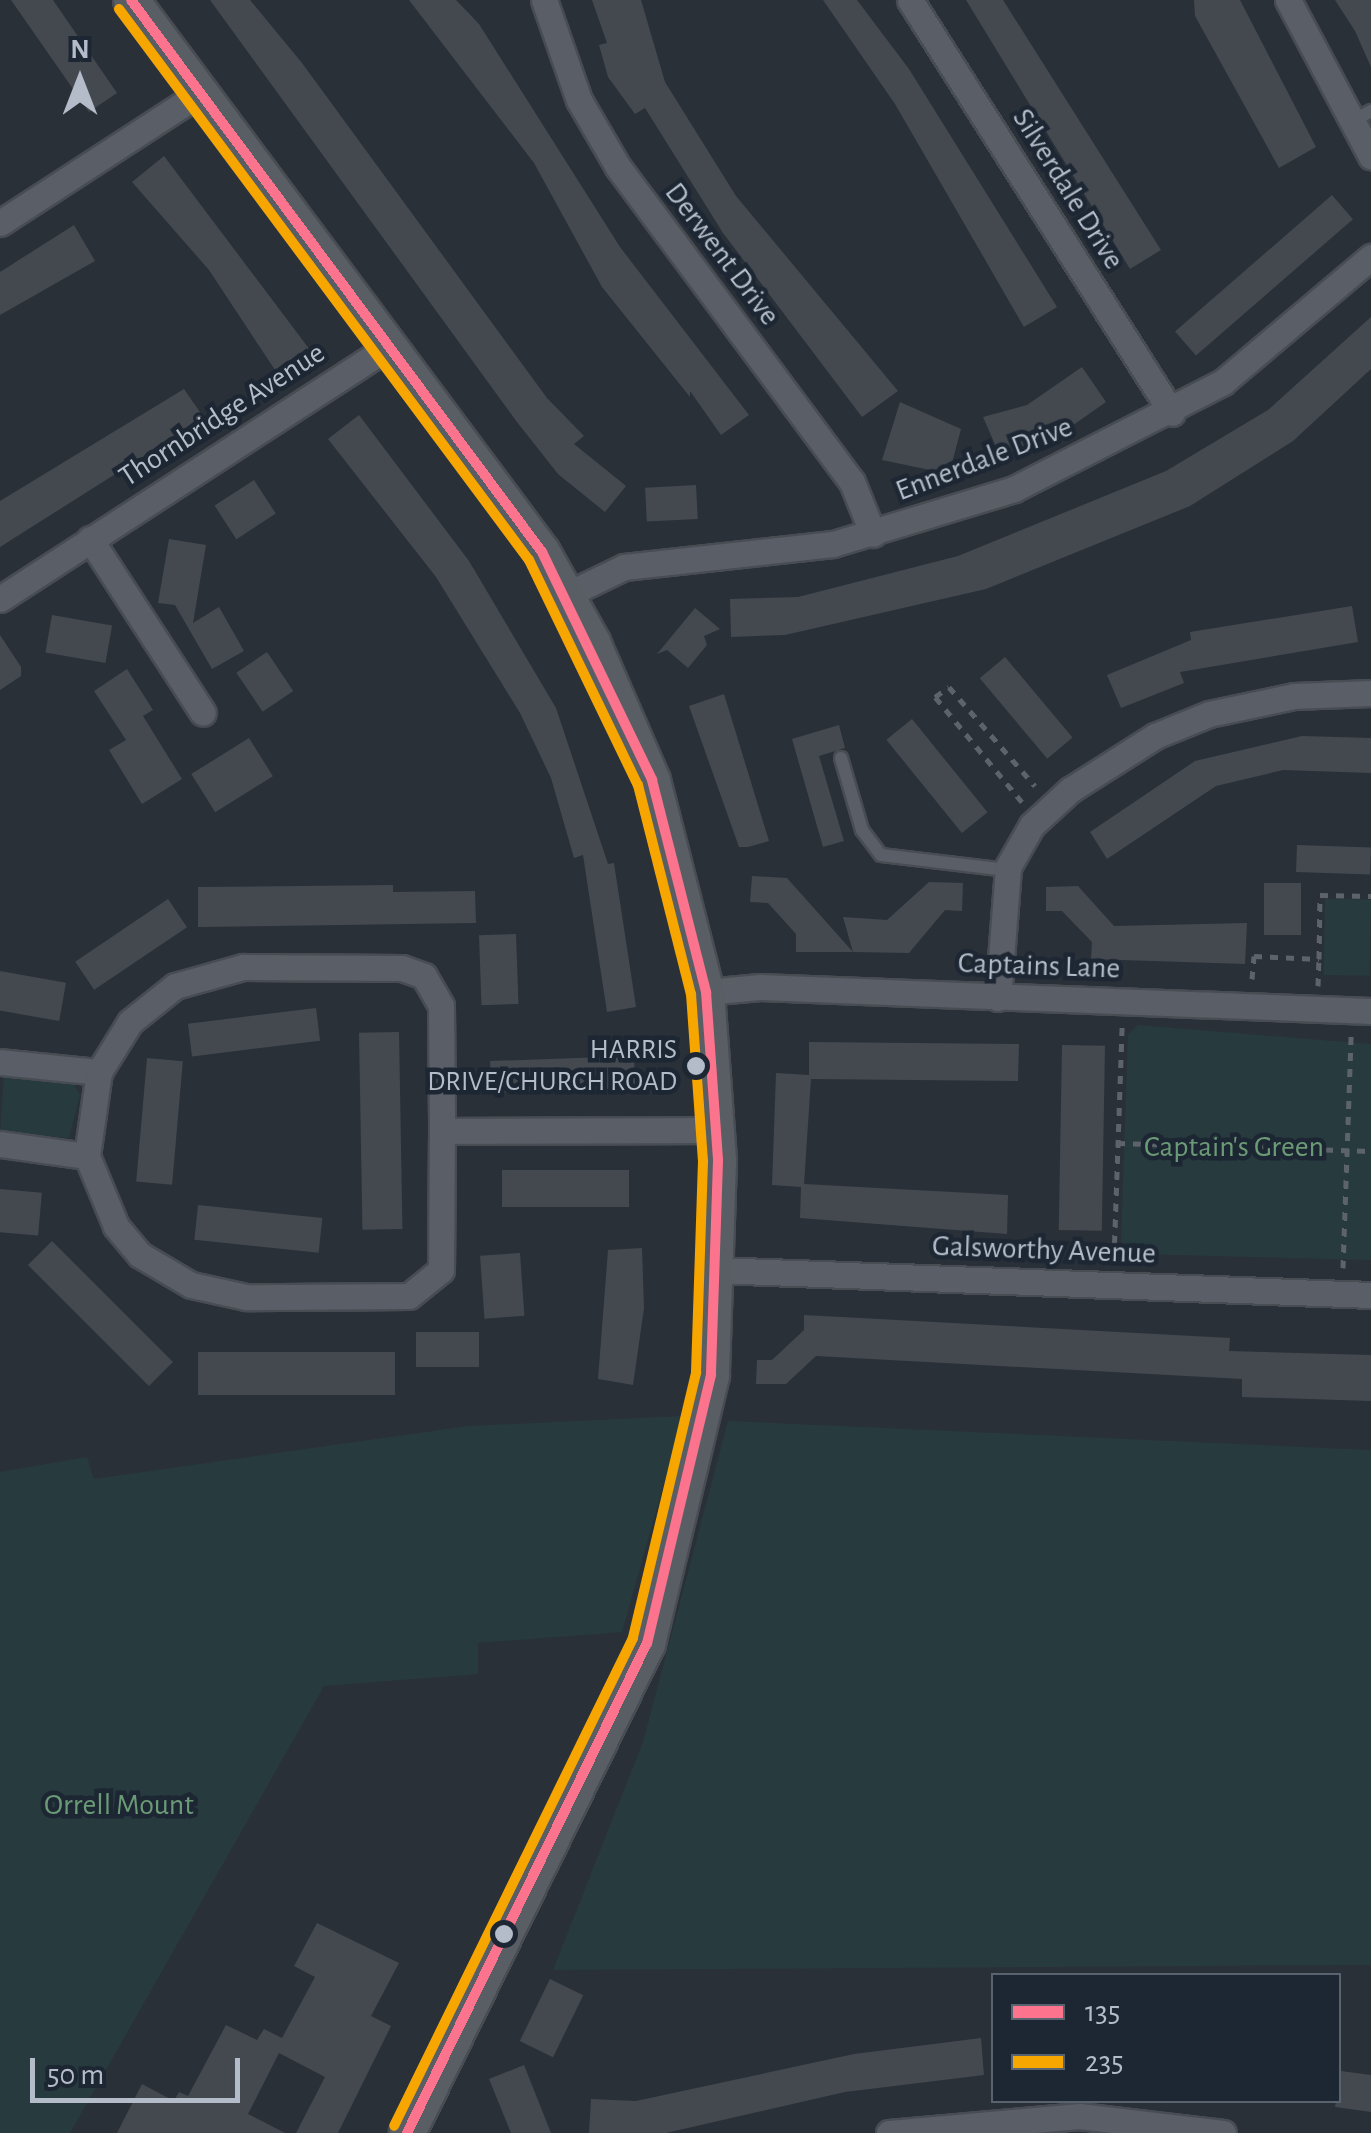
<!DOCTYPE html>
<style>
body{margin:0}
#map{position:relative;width:1371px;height:2133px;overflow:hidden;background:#2a3038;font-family:"Alegreya Sans",sans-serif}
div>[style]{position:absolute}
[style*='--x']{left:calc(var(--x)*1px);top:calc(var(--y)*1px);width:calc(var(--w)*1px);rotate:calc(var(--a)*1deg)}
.green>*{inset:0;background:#273a3e;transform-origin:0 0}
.building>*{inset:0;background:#444950;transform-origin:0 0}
.path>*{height:5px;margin-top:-2.5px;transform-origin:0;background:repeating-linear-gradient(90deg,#5d636a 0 8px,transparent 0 16px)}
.roads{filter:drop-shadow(2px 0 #484c53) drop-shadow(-2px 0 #484c53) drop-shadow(0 2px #484c53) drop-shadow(0 -2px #484c53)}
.lane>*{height:12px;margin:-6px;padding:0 6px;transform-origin:6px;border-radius:6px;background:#5a5e66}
.street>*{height:25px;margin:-12.5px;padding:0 12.5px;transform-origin:12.5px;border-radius:12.5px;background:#5a5e66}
.secondary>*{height:35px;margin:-17.5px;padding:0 17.5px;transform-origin:17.5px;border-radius:17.5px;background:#595d64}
.bus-1>*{height:10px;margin:-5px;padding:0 5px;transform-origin:5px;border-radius:5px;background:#fc738d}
.bus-2>*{height:10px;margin:-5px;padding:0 5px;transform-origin:5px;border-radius:5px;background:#f7a600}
.dots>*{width:28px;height:28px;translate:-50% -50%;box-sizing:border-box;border:5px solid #1d2633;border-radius:50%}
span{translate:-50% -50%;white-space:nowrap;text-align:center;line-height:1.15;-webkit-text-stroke:9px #1d2633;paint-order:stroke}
.bus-label{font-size:28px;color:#b4bcc9}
.right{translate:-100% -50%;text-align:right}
.street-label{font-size:30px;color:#b4bcc9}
.park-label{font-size:30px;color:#6b9a76}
.legend{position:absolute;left:991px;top:1973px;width:350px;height:130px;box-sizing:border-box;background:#1d2633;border:2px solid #59626f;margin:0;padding:12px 18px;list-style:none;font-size:30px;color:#b4bcc9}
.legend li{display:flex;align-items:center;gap:20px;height:50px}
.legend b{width:50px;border:2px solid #59626f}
.north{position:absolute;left:30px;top:30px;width:100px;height:100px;-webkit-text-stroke:8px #1d2633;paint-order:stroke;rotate:0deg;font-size:28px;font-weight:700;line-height:40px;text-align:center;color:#b4bcc9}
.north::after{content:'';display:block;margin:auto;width:35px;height:45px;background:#b4bcc9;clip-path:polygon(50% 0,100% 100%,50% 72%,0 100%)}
.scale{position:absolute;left:30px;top:2058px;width:210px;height:45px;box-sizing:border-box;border:5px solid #b4bcc9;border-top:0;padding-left:12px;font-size:30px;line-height:35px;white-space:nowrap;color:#b4bcc9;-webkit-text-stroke:8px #1d2633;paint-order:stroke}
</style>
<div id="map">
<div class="green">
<div style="left:1325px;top:899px;width:46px;height:76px;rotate:1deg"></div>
<div style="clip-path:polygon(1138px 1025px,1371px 1044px,1371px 1260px,1132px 1254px,1121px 1241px,1128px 1035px)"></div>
<div style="clip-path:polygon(4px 1074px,73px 1082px,80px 1095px,69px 1138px,0 1132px)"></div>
<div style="clip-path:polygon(683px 1416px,622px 1632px,478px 1643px,478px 1674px,324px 1686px,70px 2133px,0 2133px,0 1472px,87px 1457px,94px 1479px,468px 1426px)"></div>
<div style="clip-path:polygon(728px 1421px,1371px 1450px,1371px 1965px,553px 1970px,643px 1742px)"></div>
</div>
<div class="building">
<div style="clip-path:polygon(11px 0,53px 0,117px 93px,89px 112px)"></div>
<div style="clip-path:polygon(210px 0,250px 0,302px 63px,547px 398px,584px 436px,574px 444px,626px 486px,605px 512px,558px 474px,517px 422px)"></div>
<div style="clip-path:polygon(409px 0,456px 0,479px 24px,620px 247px,749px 415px,721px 435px,690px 391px,690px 397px,602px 287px,534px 163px)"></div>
<div style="clip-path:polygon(592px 0,641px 0,665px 82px,736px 196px,898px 391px,862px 417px,723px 233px,645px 108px,635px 114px,608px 77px,599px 45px,607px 43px)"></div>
<div style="clip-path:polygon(823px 0,857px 0,909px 69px,1057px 307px,1024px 327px,895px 104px)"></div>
<div style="clip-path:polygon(966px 0,1003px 0,1161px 250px,1130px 269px)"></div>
<div style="clip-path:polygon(1194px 0,1240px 0,1316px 147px,1279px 168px,1195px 16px)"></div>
<div style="clip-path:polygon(1335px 0,1371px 0,1371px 67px,1355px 31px)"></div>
<div style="clip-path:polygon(164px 156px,310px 350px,277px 373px,209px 270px,132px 182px)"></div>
<div style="left:1332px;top:195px;width:32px;height:208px;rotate:49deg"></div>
<div style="clip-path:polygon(74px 225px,95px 261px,0 315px,0 272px)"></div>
<div style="clip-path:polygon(1371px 317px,1371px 369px,1293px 441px,1190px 506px,986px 589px,785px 635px,731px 637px,730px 599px,798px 597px,958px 556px,1166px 471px,1268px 410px)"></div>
<div style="clip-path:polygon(1082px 367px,1106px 402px,1069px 428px,1000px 456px,983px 417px,1027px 405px)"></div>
<div style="clip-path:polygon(184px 389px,204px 418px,0 547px,0 501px)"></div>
<div style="clip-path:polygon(900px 402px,961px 429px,949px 474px,882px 460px)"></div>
<div style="clip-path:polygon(359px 415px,469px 561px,556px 708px,608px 864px,614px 863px,636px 1007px,607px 1012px,583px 855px,574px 858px,551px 778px,520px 713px,436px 577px,328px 439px)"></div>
<div style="left:254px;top:480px;width:40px;height:47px;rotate:57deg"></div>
<div style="left:696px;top:485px;width:34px;height:51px;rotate:87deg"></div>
<div style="clip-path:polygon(169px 539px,206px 545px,193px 623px,219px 607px,244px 651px,212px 669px,175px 605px,158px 603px)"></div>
<div style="clip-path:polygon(1352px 606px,1358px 642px,1180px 672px,1184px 683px,1121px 708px,1107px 675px,1191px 640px,1190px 632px)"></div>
<div style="clip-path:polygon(695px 608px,720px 629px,704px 636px,707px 645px,688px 668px,667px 650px,657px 654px)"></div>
<div style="left:52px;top:615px;width:61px;height:38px;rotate:10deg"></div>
<div style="clip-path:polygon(0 635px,21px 667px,21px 676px,0 690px)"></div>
<div style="left:267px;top:652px;width:47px;height:37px;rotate:56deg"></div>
<div style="left:1005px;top:657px;width:105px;height:33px;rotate:50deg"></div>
<div style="clip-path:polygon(127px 669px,153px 710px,143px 716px,182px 779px,142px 804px,109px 750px,126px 740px,94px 691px)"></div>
<div style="clip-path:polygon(724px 694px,769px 841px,748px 847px,739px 847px,689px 706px)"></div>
<div style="left:912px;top:719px;width:120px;height:33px;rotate:51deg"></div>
<div style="clip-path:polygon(839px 725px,845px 748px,819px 756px,844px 841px,823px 847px,792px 739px)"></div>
<div style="clip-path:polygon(1302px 736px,1371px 738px,1371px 773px,1283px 770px,1216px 786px,1107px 859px,1090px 832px,1195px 761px)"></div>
<div style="left:249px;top:738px;width:45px;height:68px;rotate:58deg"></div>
<div style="left:1297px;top:845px;width:74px;height:27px;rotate:2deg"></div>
<div style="clip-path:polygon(752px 876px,787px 878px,853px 952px,796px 952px,796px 934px,768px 903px,750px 902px)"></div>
<div style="clip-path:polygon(929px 882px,963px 883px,962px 911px,945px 910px,909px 953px,853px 952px,843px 917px,887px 920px)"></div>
<div style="left:1264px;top:883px;width:37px;height:52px"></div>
<div style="clip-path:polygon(393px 885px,393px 892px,475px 891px,476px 923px,198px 927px,198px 887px)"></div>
<div style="clip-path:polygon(1078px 886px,1114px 926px,1247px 923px,1245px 964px,1091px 959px,1092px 942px,1062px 911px,1046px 911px,1046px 887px)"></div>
<div style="left:168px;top:899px;width:34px;height:112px;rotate:56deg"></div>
<div style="left:516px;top:934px;width:70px;height:37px;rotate:88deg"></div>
<div style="left:0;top:971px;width:67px;height:39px;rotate:10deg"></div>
<div style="left:316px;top:1008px;width:33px;height:129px;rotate:83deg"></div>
<div style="left:399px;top:1032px;width:197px;height:40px;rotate:89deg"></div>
<div style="clip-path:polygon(809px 1042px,1019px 1044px,1018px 1081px,811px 1079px,804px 1184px,1008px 1195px,1007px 1234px,800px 1218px,801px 1187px,772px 1185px,776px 1073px,809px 1075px)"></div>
<div style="left:1062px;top:1045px;width:43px;height:185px;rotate:1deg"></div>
<div style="left:634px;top:1056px;width:32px;height:144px;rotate:88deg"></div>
<div style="left:147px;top:1058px;width:36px;height:124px;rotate:5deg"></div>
<div style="left:502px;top:1170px;width:127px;height:37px"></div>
<div style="left:0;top:1189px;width:42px;height:43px;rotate:5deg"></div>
<div style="left:198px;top:1205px;width:125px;height:35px;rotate:6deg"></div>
<div style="left:52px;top:1241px;width:171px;height:34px;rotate:45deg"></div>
<div style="clip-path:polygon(642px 1248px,644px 1308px,633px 1385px,598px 1379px,608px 1250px)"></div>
<div style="left:520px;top:1253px;width:63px;height:40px;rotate:86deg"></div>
<div style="clip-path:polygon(804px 1315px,1230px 1338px,1229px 1351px,1371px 1355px,1371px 1401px,1242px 1397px,1242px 1379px,816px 1356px,786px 1384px,756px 1384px,757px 1360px,772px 1360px,804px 1330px)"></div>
<div style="left:479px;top:1332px;width:35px;height:63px;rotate:90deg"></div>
<div style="left:395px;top:1352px;width:43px;height:197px;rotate:90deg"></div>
<div style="clip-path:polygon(317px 1923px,399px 1963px,371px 2016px,391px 2026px,338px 2133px,296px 2133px,325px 2077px,279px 2053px,248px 2114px,285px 2133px,117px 2133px,142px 2084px,174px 2101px,179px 2092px,188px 2096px,226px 2025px,257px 2040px,264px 2029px,282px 2038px,315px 1977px,294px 1966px)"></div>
<div style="left:550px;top:1979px;width:37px;height:69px;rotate:26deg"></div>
<div style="clip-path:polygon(981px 2038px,984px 2075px,845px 2092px,666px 2133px,589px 2133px,591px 2099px,636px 2101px,854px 2054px)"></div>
<div style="clip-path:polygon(524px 2065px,551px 2133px,511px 2133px,489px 2079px)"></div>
<div style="clip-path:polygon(1341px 2071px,1371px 2075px,1371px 2112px,1335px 2107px)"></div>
</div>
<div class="path">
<div style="--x:1022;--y:802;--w:136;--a:-129.6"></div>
<div style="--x:935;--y:697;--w:17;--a:-36"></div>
<div style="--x:949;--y:687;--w:131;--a:49"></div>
<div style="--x:1252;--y:979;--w:23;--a:-85"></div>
<div style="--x:1254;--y:956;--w:65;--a:2.6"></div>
<div style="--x:1319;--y:959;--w:64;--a:-89.1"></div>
<div style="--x:1320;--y:895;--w:51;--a:1.1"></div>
<div style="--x:1318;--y:986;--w:27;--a:-88"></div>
<div style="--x:1117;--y:1143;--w:254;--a:1.8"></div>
<div style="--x:1114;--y:1259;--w:234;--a:-88"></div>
<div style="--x:1343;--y:1268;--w:234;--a:-88"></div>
</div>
<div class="roads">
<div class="lane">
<div style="--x:1353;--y:121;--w:21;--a:-29"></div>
<div style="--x:841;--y:758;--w:75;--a:73.7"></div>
<div style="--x:862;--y:830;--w:31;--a:53"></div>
<div style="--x:881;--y:855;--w:127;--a:6.8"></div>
</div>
<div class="street">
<div style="--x:544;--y:0;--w:106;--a:70.7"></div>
<div style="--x:579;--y:100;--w:78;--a:59.8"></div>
<div style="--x:618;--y:167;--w:392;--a:53.4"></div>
<div style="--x:852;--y:482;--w:56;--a:68"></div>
<div style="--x:910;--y:0;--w:489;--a:57.6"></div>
<div style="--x:1288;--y:0;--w:177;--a:62"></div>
<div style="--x:0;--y:223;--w:239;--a:-33"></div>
<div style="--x:90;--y:539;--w:207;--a:57"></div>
<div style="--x:566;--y:595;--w:64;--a:-25.8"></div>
<div style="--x:624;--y:567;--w:210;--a:-6.3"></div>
<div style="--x:833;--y:544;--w:189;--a:-16.9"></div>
<div style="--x:1014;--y:489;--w:235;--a:-27.1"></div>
<div style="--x:1223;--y:382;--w:194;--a:-40.2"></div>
<div style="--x:0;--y:599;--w:465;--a:-33"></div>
<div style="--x:706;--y:992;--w:54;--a:-5.3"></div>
<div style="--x:760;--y:987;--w:611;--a:2.25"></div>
<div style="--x:998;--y:998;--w:131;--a:-85.6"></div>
<div style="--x:1008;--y:867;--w:48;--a:-60.3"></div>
<div style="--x:1032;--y:825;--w:52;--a:-42.6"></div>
<div style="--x:1070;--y:790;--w:101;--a:-32.4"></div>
<div style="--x:1155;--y:736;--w:58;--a:-22.2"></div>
<div style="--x:1209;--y:714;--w:87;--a:-12"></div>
<div style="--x:1294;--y:696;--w:77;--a:-2.2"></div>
<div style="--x:0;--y:1062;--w:100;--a:5.8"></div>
<div style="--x:442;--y:1131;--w:139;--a:90.4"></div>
<div style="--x:441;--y:1270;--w:41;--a:140.9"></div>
<div style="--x:409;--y:1296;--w:163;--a:179.6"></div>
<div style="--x:246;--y:1297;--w:56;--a:-167.7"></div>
<div style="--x:191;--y:1285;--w:59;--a:-149.5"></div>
<div style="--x:140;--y:1255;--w:38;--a:-130"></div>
<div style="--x:116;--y:1226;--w:76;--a:-112.5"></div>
<div style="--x:87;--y:1156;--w:85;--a:-81.9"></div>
<div style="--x:99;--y:1072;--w:59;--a:-58.2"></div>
<div style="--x:130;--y:1022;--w:58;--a:-38.7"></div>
<div style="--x:175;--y:986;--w:71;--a:-15.6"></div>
<div style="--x:243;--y:967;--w:159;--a:0.4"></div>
<div style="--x:402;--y:968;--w:23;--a:20"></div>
<div style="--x:424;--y:976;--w:34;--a:60"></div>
<div style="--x:441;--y:1006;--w:125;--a:89.5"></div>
<div style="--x:442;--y:1131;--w:275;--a:-0.2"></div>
<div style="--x:0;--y:1144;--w:88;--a:7.9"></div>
<div style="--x:715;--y:1270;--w:656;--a:2.18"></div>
<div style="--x:889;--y:2133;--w:191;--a:-5.1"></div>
<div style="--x:1079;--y:2116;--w:145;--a:6.7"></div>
</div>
<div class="secondary">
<div style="--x:131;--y:0;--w:688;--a:53.33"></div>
<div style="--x:542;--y:552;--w:103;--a:60.9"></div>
<div style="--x:592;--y:642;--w:150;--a:66.5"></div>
<div style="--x:652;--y:780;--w:219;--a:75.7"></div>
<div style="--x:706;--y:992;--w:169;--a:85.9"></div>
<div style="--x:718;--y:1161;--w:214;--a:91.9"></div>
<div style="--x:711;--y:1375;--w:276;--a:103.4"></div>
<div style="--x:647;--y:1643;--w:546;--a:116.1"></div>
</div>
</div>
<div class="bus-1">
<div style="--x:131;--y:0;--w:688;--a:53.33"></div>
<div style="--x:542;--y:552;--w:253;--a:64.2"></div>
<div style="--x:652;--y:780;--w:219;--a:75.7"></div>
<div style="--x:706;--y:992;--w:169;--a:85.9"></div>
<div style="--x:718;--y:1161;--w:214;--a:91.9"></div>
<div style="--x:711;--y:1375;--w:276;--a:103.4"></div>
<div style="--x:647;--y:1643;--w:546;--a:116.1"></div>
</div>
<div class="bus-2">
<div style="--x:119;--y:9;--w:687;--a:53.35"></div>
<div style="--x:529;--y:560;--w:250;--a:64.2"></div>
<div style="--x:638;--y:785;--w:216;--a:75.8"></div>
<div style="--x:691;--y:994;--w:167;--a:85.9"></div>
<div style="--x:703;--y:1161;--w:212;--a:91.9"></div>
<div style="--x:696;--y:1373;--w:272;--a:103.4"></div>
<div style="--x:633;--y:1638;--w:543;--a:116.09"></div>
</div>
<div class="dots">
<div style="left:696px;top:1066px;background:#b4bcc9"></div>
<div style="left:504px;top:1934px;background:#b4bcc9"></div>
</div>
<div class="bus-label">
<span class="right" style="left:677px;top:1066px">HARRIS<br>DRIVE/CHURCH ROAD</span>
</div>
<div class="street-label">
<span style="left:1068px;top:189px;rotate:58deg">Silverdale Drive</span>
<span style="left:722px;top:254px;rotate:53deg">Derwent Drive</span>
<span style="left:222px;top:415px;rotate:-33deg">Thornbridge Avenue</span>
<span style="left:984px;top:459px;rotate:-21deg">Ennerdale Drive</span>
<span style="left:1039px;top:966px;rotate:2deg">Captains Lane</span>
<span style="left:1044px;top:1250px;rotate:2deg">Galsworthy Avenue</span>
</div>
<div class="park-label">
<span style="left:1234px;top:1147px">Captain's Green</span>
<span style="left:119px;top:1805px">Orrell Mount</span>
</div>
<ul class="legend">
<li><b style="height:12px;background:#fc738d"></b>135</li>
<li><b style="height:12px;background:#f7a600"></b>235</li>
</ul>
<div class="north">N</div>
<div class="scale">50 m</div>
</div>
